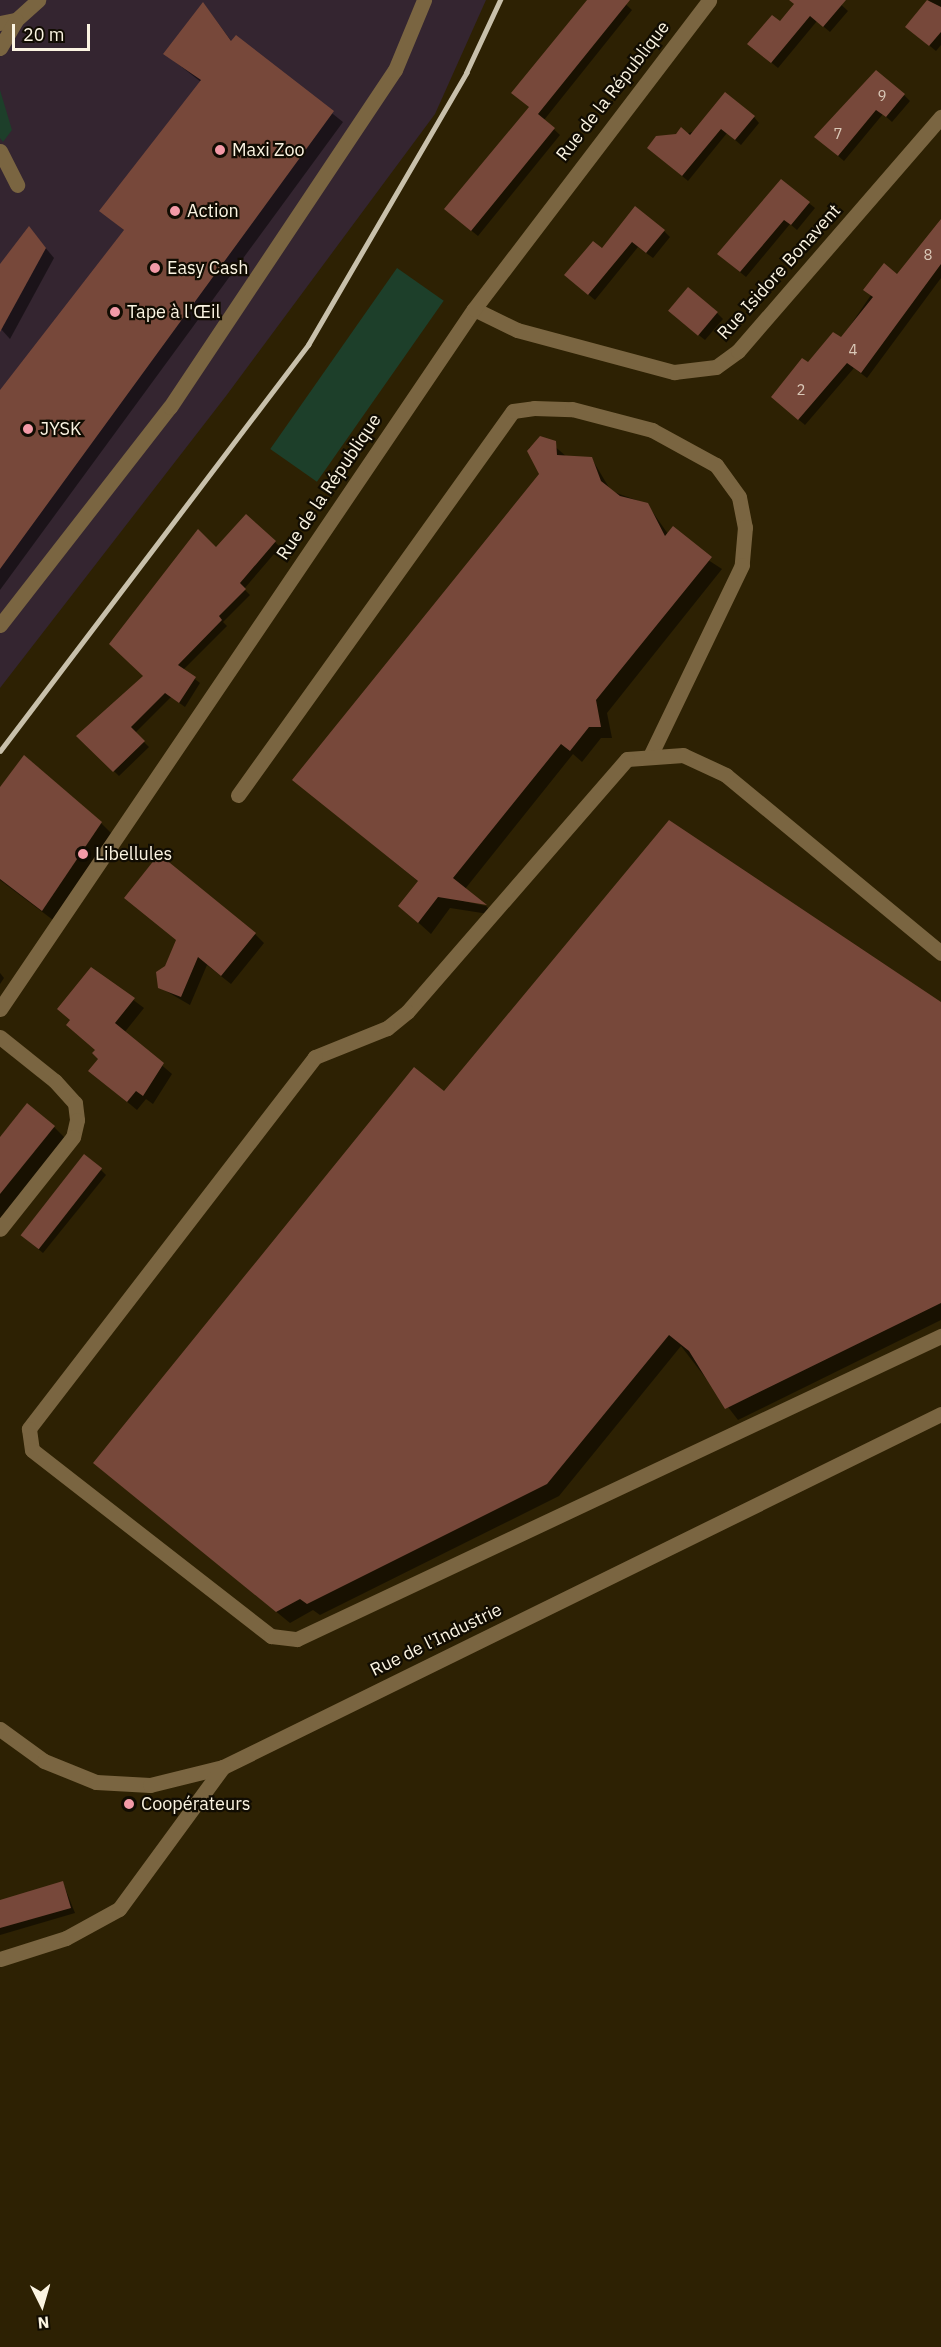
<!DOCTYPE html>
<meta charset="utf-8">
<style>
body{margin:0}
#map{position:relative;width:941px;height:2347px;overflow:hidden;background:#2d2103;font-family:"IBM Plex Sans",sans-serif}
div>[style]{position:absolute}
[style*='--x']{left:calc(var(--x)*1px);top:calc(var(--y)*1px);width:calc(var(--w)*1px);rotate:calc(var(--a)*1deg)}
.commercial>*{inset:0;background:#342530}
.green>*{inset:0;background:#1d3f2a;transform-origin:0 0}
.shadow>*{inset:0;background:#0007}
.building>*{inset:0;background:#77483a;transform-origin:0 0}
.service>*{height:15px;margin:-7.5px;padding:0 7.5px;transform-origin:7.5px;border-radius:7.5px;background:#7a6541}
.minor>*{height:15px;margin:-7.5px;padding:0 7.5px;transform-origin:7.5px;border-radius:7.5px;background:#7a6541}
.tertiary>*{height:15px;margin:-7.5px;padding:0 7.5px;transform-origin:7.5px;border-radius:7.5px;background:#7a6541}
.rail>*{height:4.5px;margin:-2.25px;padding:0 2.25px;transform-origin:2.25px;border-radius:2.25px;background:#c8c0ab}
.dots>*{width:16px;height:16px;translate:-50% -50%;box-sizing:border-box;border:3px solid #110c02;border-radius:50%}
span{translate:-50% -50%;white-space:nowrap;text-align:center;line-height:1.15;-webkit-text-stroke:4.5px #110c02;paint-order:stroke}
.number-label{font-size:15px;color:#dac9b8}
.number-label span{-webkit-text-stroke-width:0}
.street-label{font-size:18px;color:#fbf4e2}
.poi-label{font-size:18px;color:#fbf4e2}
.left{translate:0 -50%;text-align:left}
.north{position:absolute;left:12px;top:2275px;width:60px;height:60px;-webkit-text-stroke:4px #110c02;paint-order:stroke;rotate:175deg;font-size:16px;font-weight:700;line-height:24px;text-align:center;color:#fbf4e2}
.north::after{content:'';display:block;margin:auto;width:21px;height:27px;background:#fbf4e2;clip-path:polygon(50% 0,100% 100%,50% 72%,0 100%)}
.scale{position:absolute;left:12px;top:24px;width:78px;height:27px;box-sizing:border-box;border:3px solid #fbf4e2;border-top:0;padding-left:8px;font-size:18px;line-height:21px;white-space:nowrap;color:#fbf4e2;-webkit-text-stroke:4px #110c02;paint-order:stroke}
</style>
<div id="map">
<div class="commercial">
<div style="clip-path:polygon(0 0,486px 0,435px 114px,226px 396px,0 688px)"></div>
</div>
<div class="green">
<div style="clip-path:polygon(0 90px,12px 130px,3px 142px,0 138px)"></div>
<div style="left:397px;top:268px;width:57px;height:221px;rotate:35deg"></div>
</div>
<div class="shadow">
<div style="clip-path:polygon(587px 0,621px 0,632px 10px,544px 120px,560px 135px,478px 236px,452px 215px,530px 107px)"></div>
<div style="clip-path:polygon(799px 0,836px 0,848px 11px,830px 32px,817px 21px,778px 68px,755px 49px)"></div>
<div style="clip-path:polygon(929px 0,941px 0,941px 45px,936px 51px,907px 27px)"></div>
<div style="clip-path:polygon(204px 4px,232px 42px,236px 37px,343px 122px,0 590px,0 392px,125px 231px,101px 211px,201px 82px,165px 54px)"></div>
<div style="clip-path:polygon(904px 95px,910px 101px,892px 122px,883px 114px,844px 161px,816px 137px)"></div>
<div style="clip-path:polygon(754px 117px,759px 123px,741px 145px,727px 133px,688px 181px,655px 153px,676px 136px)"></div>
<div style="clip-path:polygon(781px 181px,815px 208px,797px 230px,790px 224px,746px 277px,724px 259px)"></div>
<div style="clip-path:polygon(29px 228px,54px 258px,10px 339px,0 328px,0 267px)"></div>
<div style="clip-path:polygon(664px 231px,670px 237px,653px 258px,638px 247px,595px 300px,572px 281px,602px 250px)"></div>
<div style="clip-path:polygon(941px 241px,941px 278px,867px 378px,854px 368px,805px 425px,779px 403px,809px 364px,841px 339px,871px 295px)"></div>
<div style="clip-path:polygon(717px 313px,723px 319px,705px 340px,677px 318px)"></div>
<div style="clip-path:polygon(545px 438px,567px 457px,592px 459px,611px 491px,647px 504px,668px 534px,722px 569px,607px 713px,612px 738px,601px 738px,582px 762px,573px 754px,465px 889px,431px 894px,486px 906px,495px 915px,450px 908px,431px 934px,400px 906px,419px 882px,294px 780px,541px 474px,529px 448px)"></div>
<div style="clip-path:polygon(199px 531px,216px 549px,275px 542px,280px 547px,244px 589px,250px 595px,223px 622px,227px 626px,183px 670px,200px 683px,185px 707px,171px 697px,135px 733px,149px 747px,119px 776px,78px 736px,145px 676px,111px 644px)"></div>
<div style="clip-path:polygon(0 789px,101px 823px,112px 834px,53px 920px,0 880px)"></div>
<div style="clip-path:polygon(255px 934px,264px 943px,231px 984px,207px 965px,190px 1005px,159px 987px,158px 972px)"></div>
<div style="clip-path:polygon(92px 969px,144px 1008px,124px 1033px,172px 1074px,153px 1104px,146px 1099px,137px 1110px,90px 1071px,99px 1059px,96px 1050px,68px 1025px)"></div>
<div style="clip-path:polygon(0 973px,4px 978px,0 984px)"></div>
<div style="clip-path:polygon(941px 1004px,941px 1320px,738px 1420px,681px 1346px,559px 1496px,320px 1615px,313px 1610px,290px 1623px,95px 1463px,445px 1093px)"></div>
<div style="clip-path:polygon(54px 1127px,66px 1139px,0 1221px,0 1139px)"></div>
<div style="clip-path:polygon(101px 1170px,106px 1175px,43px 1253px,27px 1240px)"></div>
<div style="clip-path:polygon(63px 1883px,75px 1913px,0 1935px,0 1902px)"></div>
</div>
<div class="building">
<div style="clip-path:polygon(587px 0,630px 0,538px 114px,555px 128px,471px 231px,444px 209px,529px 107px,511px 93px)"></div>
<div style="clip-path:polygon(789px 0,846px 0,823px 27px,810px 16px,771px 63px,747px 44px,772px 15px,780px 21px,794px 4px)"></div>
<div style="clip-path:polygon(927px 0,941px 7px,941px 32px,929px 46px,905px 27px)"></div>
<div style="clip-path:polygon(203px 2px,231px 41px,236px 35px,334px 111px,0 569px,0 390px,124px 230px,99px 211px,201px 80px,163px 54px)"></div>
<div style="clip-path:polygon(876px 70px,905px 94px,886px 117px,876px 110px,838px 156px,814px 137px)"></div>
<div style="clip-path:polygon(725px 92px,755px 116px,735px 140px,721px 129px,682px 176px,647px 148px,656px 136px,676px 134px,681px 127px,690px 135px)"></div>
<div style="clip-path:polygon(781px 179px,810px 202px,791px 225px,784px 220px,740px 272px,717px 254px)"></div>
<div style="clip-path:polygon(635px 206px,665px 230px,646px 253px,632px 242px,588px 295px,564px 275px,593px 241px,602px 248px)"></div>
<div style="clip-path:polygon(941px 219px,941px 264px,861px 373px,847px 363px,798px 420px,771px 397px,802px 358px,808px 362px,833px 332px,841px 337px,873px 297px,863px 290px,884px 263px,897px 274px)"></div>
<div style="clip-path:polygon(29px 226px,46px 248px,0 332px,0 264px)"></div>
<div style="left:688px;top:287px;width:39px;height:31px;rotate:40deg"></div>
<div style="clip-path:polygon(540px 436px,556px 441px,557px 455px,592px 457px,601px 481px,620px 496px,648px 503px,665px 536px,673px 526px,712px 557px,596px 700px,601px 727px,589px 727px,570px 751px,561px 744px,453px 878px,487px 905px,438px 897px,418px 923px,398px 906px,418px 881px,292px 780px,539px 474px,527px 451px)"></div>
<div style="clip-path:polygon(246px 514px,276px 541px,240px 583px,246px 589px,219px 616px,222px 620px,178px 665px,196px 677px,179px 703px,165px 693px,131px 727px,145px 741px,113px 772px,76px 736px,143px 676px,109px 644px,198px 529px,216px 547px)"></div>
<div style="clip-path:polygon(24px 755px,102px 822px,42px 911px,0 879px,0 787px)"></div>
<div style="clip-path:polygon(669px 820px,941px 1002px,941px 1303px,725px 1409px,689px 1351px,669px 1335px,547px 1484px,307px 1604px,300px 1599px,276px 1612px,93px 1463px,414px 1067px,444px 1091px)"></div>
<div style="clip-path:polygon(159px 854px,256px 933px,221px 976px,198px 957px,181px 997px,158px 988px,156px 972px,165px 966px,176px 940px,124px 898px)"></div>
<div style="clip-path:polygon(91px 967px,135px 998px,115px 1023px,164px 1063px,143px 1096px,136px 1091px,127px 1102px,88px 1071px,98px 1059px,92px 1053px,95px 1050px,66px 1025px,70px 1020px,57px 1009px)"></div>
<div style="clip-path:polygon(27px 1103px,55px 1126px,0 1194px,0 1137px)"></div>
<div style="left:84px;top:1154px;width:23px;height:103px;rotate:38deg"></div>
<div style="clip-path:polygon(63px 1881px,71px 1908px,0 1928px,0 1900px)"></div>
</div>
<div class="service">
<div style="--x:0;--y:151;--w:38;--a:63"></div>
<div style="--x:0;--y:625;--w:276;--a:-52.1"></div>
<div style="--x:170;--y:407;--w:405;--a:-56.3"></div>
<div style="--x:395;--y:70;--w:76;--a:-67.5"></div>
<div style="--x:238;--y:795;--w:472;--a:-54.4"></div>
<div style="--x:513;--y:411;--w:21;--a:-8"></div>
<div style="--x:534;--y:408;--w:38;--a:2"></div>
<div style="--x:572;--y:409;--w:83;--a:14.7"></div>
<div style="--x:652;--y:430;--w:73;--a:28.7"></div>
<div style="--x:716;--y:465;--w:39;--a:54"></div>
<div style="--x:739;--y:497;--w:31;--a:79"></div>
<div style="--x:745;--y:527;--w:38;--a:95"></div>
<div style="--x:742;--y:565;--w:210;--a:115.7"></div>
<div style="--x:941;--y:953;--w:279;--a:-140.4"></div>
<div style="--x:726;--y:775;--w:47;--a:-155.1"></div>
<div style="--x:683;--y:755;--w:56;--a:175.9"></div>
<div style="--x:627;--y:759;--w:335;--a:131"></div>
<div style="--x:407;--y:1012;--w:26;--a:141"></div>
<div style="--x:387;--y:1028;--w:78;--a:158.1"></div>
<div style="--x:315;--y:1057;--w:469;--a:127.6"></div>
<div style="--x:29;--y:1429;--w:21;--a:82"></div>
<div style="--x:32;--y:1450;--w:303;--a:37.9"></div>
<div style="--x:271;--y:1636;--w:26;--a:7"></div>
<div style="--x:297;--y:1639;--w:712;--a:-25.2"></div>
<div style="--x:0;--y:1037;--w:70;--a:38.7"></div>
<div style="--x:55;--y:1081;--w:30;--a:48"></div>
<div style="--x:75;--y:1103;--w:17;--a:83"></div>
<div style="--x:77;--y:1120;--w:17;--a:103"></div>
<div style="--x:73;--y:1137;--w:117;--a:128.4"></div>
</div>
<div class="minor">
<div style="--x:0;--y:23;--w:16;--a:-11"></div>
<div style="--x:16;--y:20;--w:30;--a:-42"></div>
<div style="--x:0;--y:48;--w:32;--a:-60"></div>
<div style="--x:474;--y:309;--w:48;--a:26"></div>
<div style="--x:517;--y:330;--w:163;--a:15"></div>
<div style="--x:674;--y:372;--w:42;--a:-6.8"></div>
<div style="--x:716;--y:367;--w:27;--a:-36"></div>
<div style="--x:738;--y:351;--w:310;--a:-49.1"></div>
<div style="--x:0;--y:1729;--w:54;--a:36"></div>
<div style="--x:44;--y:1761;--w:56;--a:22"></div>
<div style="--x:96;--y:1782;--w:54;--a:3.2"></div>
<div style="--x:150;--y:1785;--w:75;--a:-13.9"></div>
<div style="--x:223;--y:1767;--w:800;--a:-26.18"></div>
<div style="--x:0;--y:1959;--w:69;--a:-17.7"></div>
<div style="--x:66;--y:1938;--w:60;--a:-28.7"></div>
<div style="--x:119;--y:1909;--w:176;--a:-53.8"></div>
</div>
<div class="tertiary">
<div style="--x:0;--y:1009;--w:845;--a:-55.9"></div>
<div style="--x:474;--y:309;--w:388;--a:-52.7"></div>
</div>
<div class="rail">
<div style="--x:0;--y:751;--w:510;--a:-52.82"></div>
<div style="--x:308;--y:345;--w:315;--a:-59.8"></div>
<div style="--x:466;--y:73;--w:81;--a:-65"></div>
</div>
<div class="dots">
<div style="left:220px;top:150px;background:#f39aa7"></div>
<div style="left:175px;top:211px;background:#f39aa7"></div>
<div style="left:155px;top:268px;background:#f39aa7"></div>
<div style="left:115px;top:312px;background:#f39aa7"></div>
<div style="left:28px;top:429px;background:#f39aa7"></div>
<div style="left:83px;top:854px;background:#f39aa7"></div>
<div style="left:129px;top:1804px;background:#f39aa7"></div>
</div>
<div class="number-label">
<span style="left:882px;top:96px">9</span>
<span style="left:838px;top:134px">7</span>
<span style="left:928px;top:255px">8</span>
<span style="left:853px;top:350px">4</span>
<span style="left:801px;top:390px">2</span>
</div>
<div class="street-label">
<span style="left:613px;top:91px;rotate:-52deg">Rue de la République</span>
<span style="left:779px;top:272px;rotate:-48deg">Rue Isidore Bonavent</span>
<span style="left:329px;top:487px;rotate:-56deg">Rue de la République</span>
<span style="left:436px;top:1640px;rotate:-26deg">Rue de l'Industrie</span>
</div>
<div class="poi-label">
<span class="left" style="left:232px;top:150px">Maxi Zoo</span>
<span class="left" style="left:187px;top:211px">Action</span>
<span class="left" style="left:167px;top:268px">Easy Cash</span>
<span class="left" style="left:127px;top:312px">Tape à l'Œil</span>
<span class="left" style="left:40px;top:429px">JYSK</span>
<span class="left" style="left:95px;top:854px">Libellules</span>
<span class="left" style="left:141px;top:1804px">Coopérateurs</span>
</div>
<div class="north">N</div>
<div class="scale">20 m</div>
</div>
